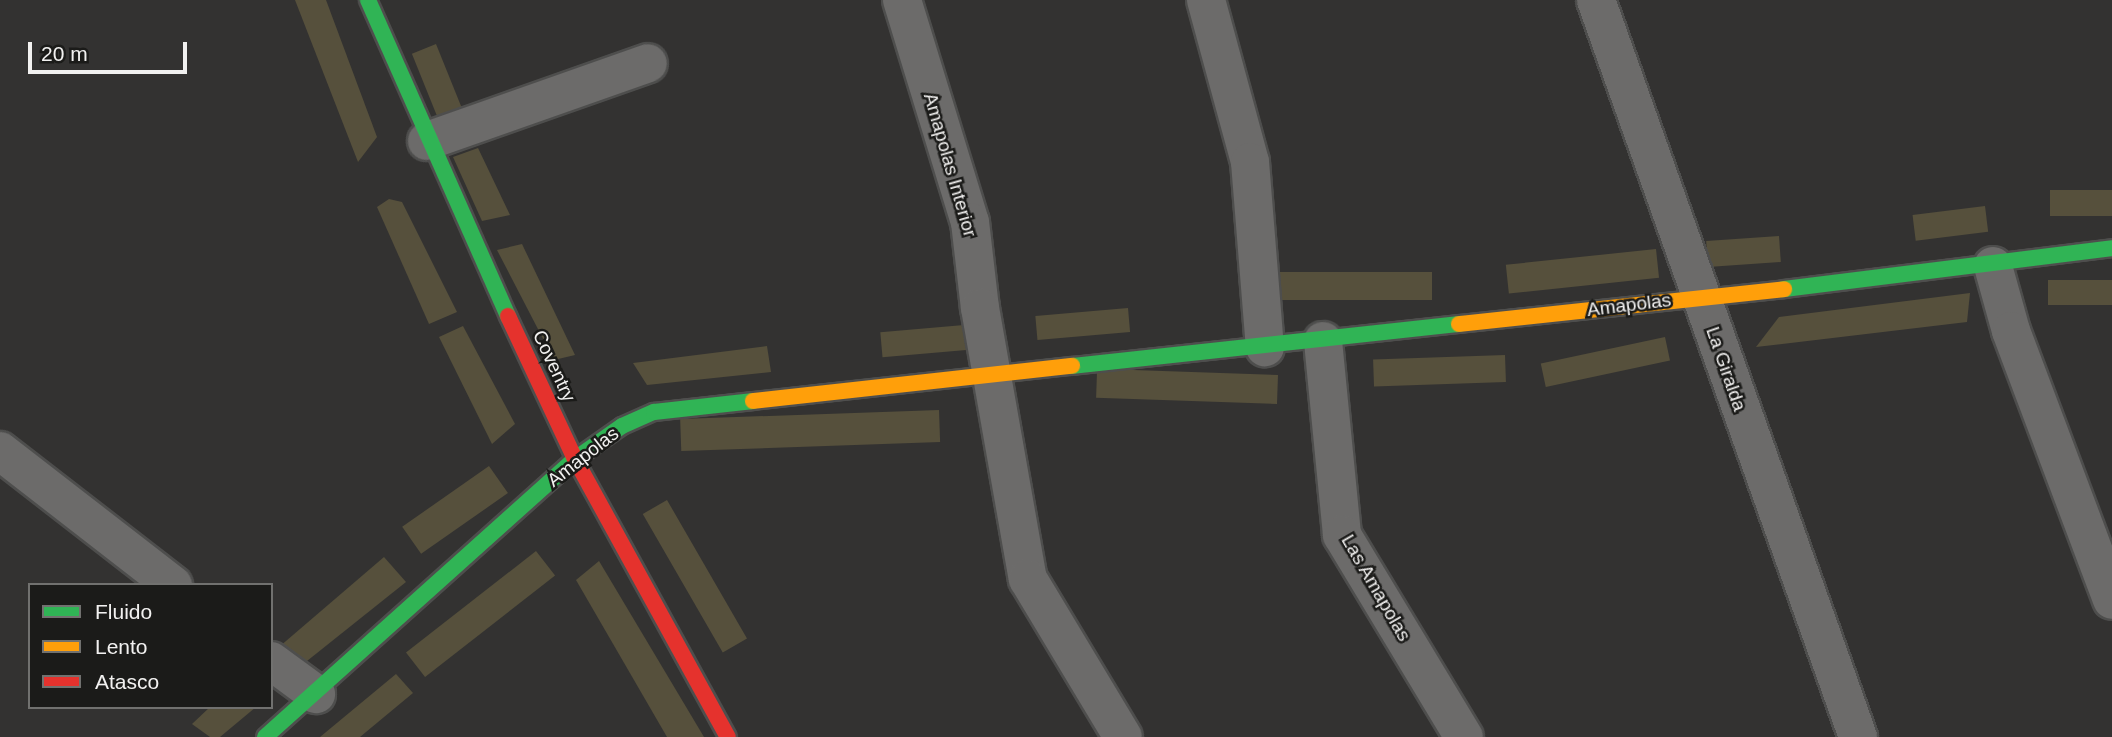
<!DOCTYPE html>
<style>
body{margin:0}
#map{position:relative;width:2112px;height:737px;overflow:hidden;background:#333231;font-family:Arial,sans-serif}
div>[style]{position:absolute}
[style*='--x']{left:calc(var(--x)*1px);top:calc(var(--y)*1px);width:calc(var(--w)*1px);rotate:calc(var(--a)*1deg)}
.green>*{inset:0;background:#56503c;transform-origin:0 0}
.roads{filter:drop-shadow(2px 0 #4e4e4d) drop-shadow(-2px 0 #4e4e4d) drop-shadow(0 2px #4e4e4d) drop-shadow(0 -2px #4e4e4d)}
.street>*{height:38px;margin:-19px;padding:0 19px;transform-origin:19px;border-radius:19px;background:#6c6b6a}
.fast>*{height:16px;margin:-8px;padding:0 8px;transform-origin:8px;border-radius:8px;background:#30b455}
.slow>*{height:16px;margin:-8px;padding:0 8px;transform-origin:8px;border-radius:8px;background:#ff9f0a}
.jam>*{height:16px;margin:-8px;padding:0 8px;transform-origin:8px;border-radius:8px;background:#e5322d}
span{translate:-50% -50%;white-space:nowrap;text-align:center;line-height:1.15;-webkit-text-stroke:5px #1b1b19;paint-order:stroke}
.street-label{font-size:19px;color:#f2f1f0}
.legend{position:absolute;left:28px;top:583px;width:245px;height:126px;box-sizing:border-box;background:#1b1b19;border:2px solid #71716f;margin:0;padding:9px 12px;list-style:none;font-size:21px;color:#f2f1f0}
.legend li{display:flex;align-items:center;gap:14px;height:35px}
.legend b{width:35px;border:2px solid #71716f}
.scale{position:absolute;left:28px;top:42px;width:159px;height:32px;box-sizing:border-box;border:4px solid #f2f1f0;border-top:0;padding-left:9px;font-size:21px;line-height:24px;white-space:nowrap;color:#f2f1f0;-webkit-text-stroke:5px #1b1b19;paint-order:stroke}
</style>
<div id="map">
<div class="green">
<div style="clip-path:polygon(295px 0,326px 0,377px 137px,358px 162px)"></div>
<div style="left:436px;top:44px;width:77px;height:26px;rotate:68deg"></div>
<div style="clip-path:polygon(478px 148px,510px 215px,482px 221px,453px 157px)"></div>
<div style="left:2112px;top:190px;width:26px;height:62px;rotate:90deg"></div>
<div style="clip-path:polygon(389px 199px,402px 202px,457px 312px,429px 324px,377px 207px)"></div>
<div style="left:1985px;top:206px;width:26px;height:73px;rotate:83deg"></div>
<div style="left:1779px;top:236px;width:26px;height:73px;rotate:86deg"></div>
<div style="clip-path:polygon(522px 244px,575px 355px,554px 360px,497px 250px)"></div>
<div style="left:1656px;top:249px;width:29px;height:151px;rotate:84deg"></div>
<div style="left:1432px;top:272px;width:28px;height:152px;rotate:90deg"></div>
<div style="left:2112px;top:280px;width:25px;height:64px;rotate:90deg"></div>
<div style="clip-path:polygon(1970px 293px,1967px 322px,1756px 347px,1779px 317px)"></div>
<div style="left:1128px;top:308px;width:24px;height:93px;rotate:85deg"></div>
<div style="left:964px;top:325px;width:25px;height:84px;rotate:85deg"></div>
<div style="clip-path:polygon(463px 326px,515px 424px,492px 444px,439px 337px)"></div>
<div style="left:1665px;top:337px;width:24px;height:127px;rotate:78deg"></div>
<div style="clip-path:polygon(767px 346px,771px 372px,647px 385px,633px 363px)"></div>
<div style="left:1505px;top:355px;width:27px;height:132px;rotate:88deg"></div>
<div style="left:1278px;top:375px;width:29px;height:181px;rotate:92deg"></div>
<div style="left:939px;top:410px;width:32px;height:259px;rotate:88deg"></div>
<div style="left:489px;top:466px;width:33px;height:106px;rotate:55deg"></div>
<div style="left:667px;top:500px;width:160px;height:28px;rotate:60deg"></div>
<div style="left:536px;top:551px;width:31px;height:165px;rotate:52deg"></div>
<div style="clip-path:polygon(384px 557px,406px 582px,302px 665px,279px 647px)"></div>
<div style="clip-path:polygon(599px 561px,704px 737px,667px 737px,576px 580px)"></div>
<div style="clip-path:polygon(396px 674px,413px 693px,360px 737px,320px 737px)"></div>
<div style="clip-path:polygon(210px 707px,256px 707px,220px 737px,210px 737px,192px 724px)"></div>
</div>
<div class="roads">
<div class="street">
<div style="--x:902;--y:0;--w:232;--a:73"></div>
<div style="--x:970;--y:222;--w:87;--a:83.4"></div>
<div style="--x:980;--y:308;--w:275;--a:80"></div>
<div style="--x:1028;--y:579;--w:184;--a:59"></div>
<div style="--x:1206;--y:0;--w:168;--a:74.8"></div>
<div style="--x:1250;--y:162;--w:186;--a:85.4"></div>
<div style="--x:1596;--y:0;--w:782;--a:70.43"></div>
<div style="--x:427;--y:141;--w:234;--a:-19.4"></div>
<div style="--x:1993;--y:266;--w:67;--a:74.5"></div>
<div style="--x:2011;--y:331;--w:287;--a:69.4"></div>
<div style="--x:1323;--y:341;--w:195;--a:84.4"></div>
<div style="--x:1342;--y:535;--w:236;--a:58.9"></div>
<div style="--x:0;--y:451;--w:219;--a:37.8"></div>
<div style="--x:271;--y:661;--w:56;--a:36.3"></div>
</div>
<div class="fast">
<div style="--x:368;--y:0;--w:346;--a:66.1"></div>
<div style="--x:1784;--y:289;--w:331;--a:-7.1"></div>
<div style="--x:1072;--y:366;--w:389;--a:-6.2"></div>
<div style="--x:265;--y:737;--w:416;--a:-41.9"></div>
<div style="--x:575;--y:459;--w:57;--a:-35.1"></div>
<div style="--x:622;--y:426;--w:35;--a:-24"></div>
<div style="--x:654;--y:412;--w:100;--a:-6.3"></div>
</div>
<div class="slow">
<div style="--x:1459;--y:324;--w:327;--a:-6.1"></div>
<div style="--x:753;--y:401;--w:321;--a:-6.3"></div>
</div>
<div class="jam">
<div style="--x:508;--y:316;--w:158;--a:64.9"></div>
<div style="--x:575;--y:459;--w:317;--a:61.2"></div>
</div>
</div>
<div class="street-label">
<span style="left:950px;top:165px;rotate:74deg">Amapolas Interior</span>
<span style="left:1629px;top:305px;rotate:-7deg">Amapolas</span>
<span style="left:554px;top:366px;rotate:65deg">Coventry</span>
<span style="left:1726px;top:369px;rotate:71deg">La Giralda</span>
<span style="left:583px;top:457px;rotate:-38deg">Amapolas</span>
<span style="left:1376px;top:588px;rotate:60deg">Las Amapolas</span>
</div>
<ul class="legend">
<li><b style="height:9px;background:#30b455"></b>Fluido</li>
<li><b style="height:9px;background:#ff9f0a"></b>Lento</li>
<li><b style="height:9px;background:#e5322d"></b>Atasco</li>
</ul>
<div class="scale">20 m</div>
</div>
